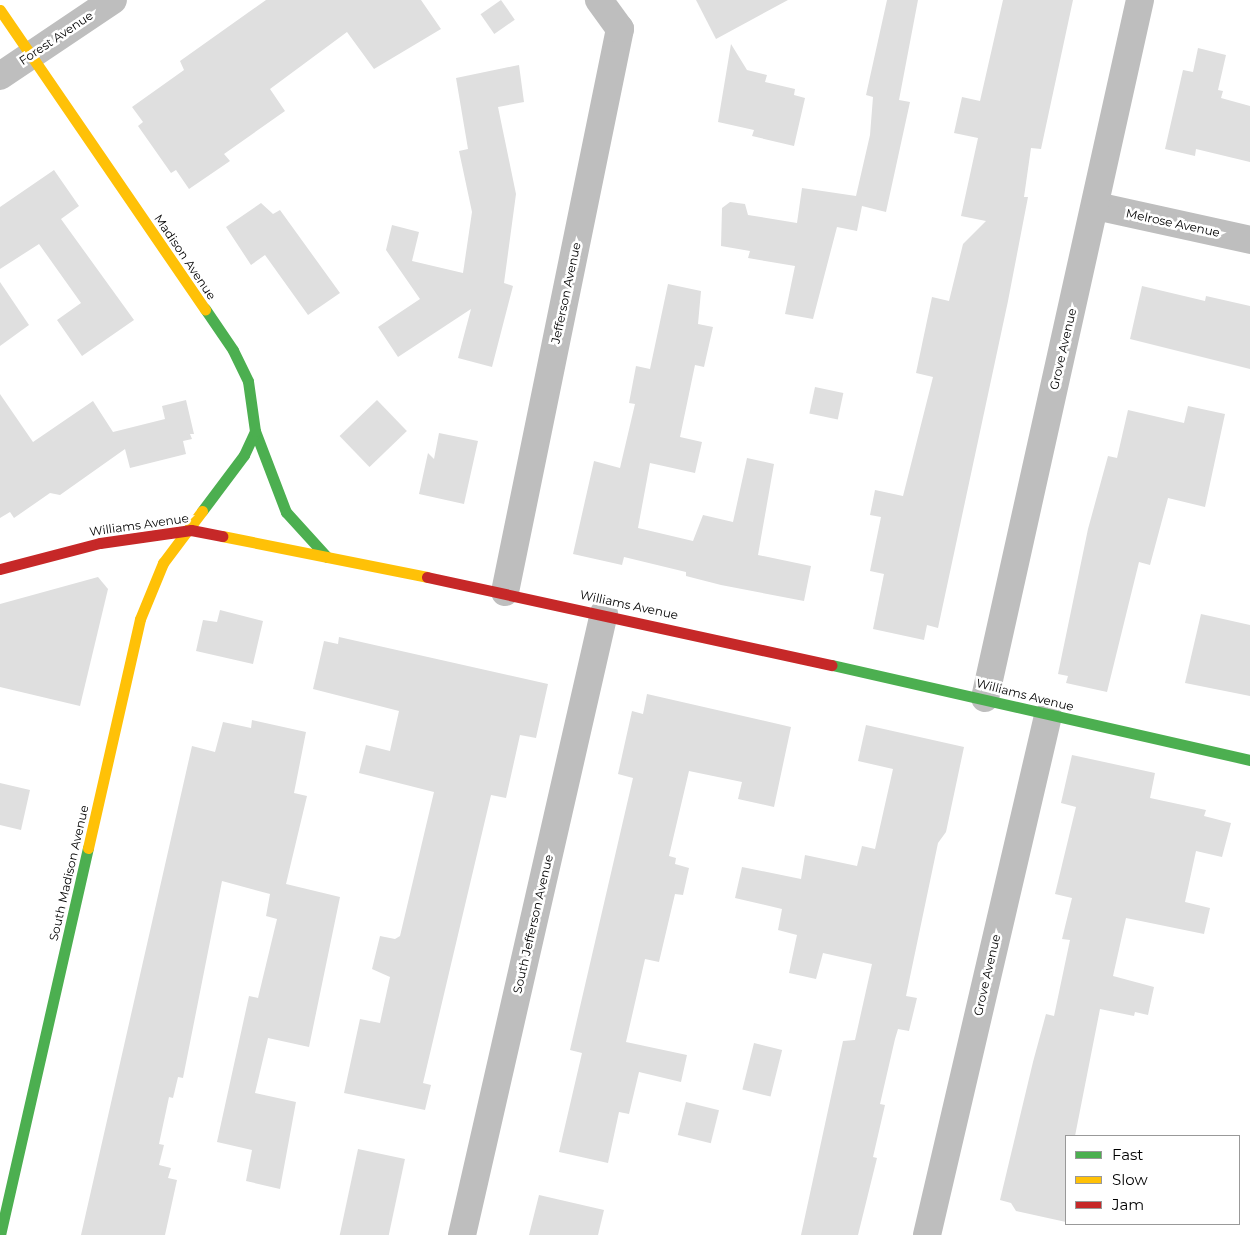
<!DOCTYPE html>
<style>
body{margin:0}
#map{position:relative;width:1250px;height:1235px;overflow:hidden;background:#fff;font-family:Montserrat,sans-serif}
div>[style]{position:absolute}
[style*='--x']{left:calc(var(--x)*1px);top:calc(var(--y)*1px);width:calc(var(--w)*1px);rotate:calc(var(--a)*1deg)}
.building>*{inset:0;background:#dfdfdf;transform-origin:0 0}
.street>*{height:28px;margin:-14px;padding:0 14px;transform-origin:14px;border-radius:14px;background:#bebebe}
.fast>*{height:11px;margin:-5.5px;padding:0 5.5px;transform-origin:5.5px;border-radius:5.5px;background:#4caf50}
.slow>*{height:11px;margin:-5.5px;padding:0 5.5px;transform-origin:5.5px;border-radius:5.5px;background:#ffc107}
.jam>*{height:11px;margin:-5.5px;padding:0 5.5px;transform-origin:5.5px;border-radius:5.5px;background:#c62828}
span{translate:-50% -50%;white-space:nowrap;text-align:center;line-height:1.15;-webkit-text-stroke:5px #fff;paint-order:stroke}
.street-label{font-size:12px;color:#000}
.legend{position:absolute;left:1065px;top:1135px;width:175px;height:90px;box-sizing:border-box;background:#fff;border:1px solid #999;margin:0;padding:6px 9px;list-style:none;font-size:15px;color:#000}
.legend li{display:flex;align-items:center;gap:10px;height:25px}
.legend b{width:25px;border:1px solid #999}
</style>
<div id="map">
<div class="building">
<div style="clip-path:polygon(266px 0,421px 0,441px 29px,374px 69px,347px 32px,270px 89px,285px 111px,224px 154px,230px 161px,189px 189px,176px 170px,171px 173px,138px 126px,143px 122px,132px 107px,184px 70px,180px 61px)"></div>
<div style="left:501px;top:0;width:24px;height:25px;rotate:55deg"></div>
<div style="clip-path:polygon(696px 0,788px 0,716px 39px)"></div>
<div style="clip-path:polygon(887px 0,918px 0,899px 100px,910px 102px,886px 212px,862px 206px,857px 231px,837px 227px,813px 319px,785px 314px,795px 266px,748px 258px,750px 251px,721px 246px,722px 208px,730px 202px,745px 204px,748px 215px,797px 223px,802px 188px,856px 196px,870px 135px,873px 97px,866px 95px)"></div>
<div style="clip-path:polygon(1003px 0,1073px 0,1041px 149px,1031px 148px,1024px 197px,1028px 197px,1008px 301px,938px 628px,927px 625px,924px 640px,873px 629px,884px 574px,870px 571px,881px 517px,870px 515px,875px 490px,903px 496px,933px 377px,916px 373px,932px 297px,949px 301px,963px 244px,986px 221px,961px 216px,978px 138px,954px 133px,962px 97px,980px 101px)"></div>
<div style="clip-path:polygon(731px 44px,747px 70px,767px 75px,765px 82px,795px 89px,794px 95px,805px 98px,794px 146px,752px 136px,754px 130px,718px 122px)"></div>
<div style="clip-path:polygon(1198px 48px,1226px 55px,1218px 90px,1223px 91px,1221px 98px,1250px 106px,1250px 162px,1196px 149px,1195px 156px,1165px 149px,1183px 70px,1193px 72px)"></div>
<div style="clip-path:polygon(519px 65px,524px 102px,498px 107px,516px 194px,504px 283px,513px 286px,492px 367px,458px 358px,471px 309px,398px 357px,378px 327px,420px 299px,386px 250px,392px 225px,419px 232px,412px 261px,463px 273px,472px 212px,459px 151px,468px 149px,456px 78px)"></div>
<div style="clip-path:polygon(54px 170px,79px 206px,61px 219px,134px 320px,82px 356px,57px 320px,81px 303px,39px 244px,0 269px,0 207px)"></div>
<div style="clip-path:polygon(261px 203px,273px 214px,280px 210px,340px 293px,308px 315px,265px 255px,251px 265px,226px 227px)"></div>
<div style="clip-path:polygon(0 282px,29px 325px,0 346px)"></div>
<div style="clip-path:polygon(668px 284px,701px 291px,698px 324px,713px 327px,704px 367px,695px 365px,680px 437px,702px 442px,695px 473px,650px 463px,638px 528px,693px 541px,703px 515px,733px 522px,747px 458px,774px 464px,758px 555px,811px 566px,804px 601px,721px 585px,686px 576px,686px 572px,624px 557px,622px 565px,573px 554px,594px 461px,620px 468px,635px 404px,629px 403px,636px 366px,650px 369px)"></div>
<div style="clip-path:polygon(1142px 286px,1205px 301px,1206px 296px,1250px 306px,1250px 369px,1130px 339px)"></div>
<div style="left:815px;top:387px;width:29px;height:27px;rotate:12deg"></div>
<div style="clip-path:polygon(0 394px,33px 442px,93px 401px,113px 432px,165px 419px,162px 406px,186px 400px,194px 434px,190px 434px,192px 439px,183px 441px,186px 454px,130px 468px,125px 449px,60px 495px,50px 493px,14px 518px,10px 512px,0 518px)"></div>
<div style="left:377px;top:400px;width:43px;height:52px;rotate:46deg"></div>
<div style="clip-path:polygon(1188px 406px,1225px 414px,1205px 507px,1168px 498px,1150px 565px,1139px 562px,1107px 692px,1066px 683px,1068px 676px,1058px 674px,1088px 529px,1108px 456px,1117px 458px,1128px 410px,1184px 423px)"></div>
<div style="clip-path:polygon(439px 433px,478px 441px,464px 504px,419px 494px,428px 453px,434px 459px)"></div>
<div style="clip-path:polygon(98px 577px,108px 589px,80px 706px,0 687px,0 604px)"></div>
<div style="clip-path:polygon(220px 610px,263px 621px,253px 664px,196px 651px,203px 620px,217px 622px)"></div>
<div style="clip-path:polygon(1201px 614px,1250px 625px,1250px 696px,1185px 683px)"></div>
<div style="clip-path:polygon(339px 637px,548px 684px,536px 738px,520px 735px,506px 798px,491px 795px,423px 1083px,431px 1085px,425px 1110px,344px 1093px,360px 1019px,380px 1023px,390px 977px,372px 969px,380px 936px,395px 939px,400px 936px,434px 792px,359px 773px,366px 745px,390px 751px,399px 711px,313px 689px,324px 641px,338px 644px)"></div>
<div style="clip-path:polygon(647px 694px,791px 727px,774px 807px,738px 799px,742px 782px,689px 771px,669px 856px,676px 858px,675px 864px,689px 868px,683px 895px,675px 894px,659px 962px,645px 959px,626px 1042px,687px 1055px,681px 1082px,639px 1072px,629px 1114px,619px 1112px,608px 1163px,559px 1152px,582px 1053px,570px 1050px,633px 778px,618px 774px,632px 711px,643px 714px)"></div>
<div style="clip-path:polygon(252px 720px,306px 732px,294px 793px,307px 796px,286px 884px,340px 897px,309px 1047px,268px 1038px,255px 1093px,296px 1102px,280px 1189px,246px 1181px,252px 1150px,217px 1142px,249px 996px,258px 998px,277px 919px,266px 916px,270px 894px,222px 881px,183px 1078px,178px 1077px,173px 1098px,169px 1097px,159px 1144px,164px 1145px,159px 1165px,171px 1168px,168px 1178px,177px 1180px,165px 1235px,81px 1235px,192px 746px,215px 752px,223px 722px,251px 728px)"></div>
<div style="clip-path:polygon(866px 725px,964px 747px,946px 832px,938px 843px,906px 996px,917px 998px,909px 1031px,898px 1029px,895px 1039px,880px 1104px,885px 1105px,873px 1157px,877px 1158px,858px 1235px,801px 1235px,843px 1041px,855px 1040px,872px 964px,823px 953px,816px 979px,789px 973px,797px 935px,778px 930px,782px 909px,735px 898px,742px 867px,801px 879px,805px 855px,857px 866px,862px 846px,875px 849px,893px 769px,858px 761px)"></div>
<div style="clip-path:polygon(1072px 755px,1155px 773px,1150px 798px,1206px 810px,1204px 816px,1231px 823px,1222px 857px,1196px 851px,1185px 902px,1210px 908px,1204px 934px,1126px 918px,1113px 976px,1154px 987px,1148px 1015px,1135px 1012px,1134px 1016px,1100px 1009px,1075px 1136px,1066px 1136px,1066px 1222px,1016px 1211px,1011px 1203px,1000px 1200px,1033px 1062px,1046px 1014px,1054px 1016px,1070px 940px,1062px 939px,1072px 898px,1055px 894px,1076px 807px,1061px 803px)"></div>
<div style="clip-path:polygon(0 783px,30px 790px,21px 830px,0 825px)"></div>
<div style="left:754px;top:1043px;width:29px;height:48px;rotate:14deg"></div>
<div style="left:686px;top:1102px;width:34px;height:34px;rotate:14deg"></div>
<div style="left:358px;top:1149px;width:48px;height:88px;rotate:12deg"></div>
<div style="clip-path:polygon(539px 1195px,604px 1210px,598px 1235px,529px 1235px)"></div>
</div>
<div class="street">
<div style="--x:0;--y:76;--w:136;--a:-33.9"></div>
<div style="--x:1096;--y:206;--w:158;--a:12.4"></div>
<div style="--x:505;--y:592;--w:575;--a:-78.46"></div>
<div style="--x:620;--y:29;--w:36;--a:-126"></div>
<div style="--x:985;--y:698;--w:715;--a:-77.48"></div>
<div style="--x:462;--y:1235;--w:638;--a:-77.14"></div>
<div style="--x:927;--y:1235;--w:533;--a:-76.88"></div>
</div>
<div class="fast">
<div style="--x:255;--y:431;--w:87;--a:69.1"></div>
<div style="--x:286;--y:512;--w:61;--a:47.7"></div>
<div style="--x:202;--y:511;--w:70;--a:-53.1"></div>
<div style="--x:244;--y:455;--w:26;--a:-65"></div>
<div style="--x:255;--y:431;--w:50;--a:-98"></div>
<div style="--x:248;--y:381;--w:34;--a:-116"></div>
<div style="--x:233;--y:350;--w:50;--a:-124.3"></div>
<div style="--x:832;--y:665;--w:429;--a:12.8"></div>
<div style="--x:0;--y:1235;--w:397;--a:-77.2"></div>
</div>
<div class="slow">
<div style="--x:0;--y:10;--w:363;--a:55.6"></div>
<div style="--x:222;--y:536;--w:209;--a:11.3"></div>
<div style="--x:88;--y:848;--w:235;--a:-77.2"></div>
<div style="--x:140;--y:619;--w:61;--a:-67.7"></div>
<div style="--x:163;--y:563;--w:65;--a:-53.1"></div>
</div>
<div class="jam">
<div style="--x:0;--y:569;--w:103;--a:-14.6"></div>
<div style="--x:100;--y:543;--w:92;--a:-8.1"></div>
<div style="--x:191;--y:530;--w:32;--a:11"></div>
<div style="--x:427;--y:577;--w:414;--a:12.3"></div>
</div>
<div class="street-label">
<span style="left:56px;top:38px;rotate:-34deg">Forest Avenue</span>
<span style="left:1173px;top:223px;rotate:12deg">Melrose Avenue</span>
<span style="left:185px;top:257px;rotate:56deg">Madison Avenue</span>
<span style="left:566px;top:293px;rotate:-78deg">Jefferson Avenue</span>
<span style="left:1063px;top:349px;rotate:-77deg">Grove Avenue</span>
<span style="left:139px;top:525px;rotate:-8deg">Williams Avenue</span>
<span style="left:629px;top:605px;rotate:12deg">Williams Avenue</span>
<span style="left:1025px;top:695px;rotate:14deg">Williams Avenue</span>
<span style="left:69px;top:873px;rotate:-77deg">South Madison Avenue</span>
<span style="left:533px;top:924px;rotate:-77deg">South Jefferson Avenue</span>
<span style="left:987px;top:975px;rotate:-77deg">Grove Avenue</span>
</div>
<ul class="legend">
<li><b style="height:6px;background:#4caf50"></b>Fast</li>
<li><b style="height:6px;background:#ffc107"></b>Slow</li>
<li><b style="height:6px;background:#c62828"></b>Jam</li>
</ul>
</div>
